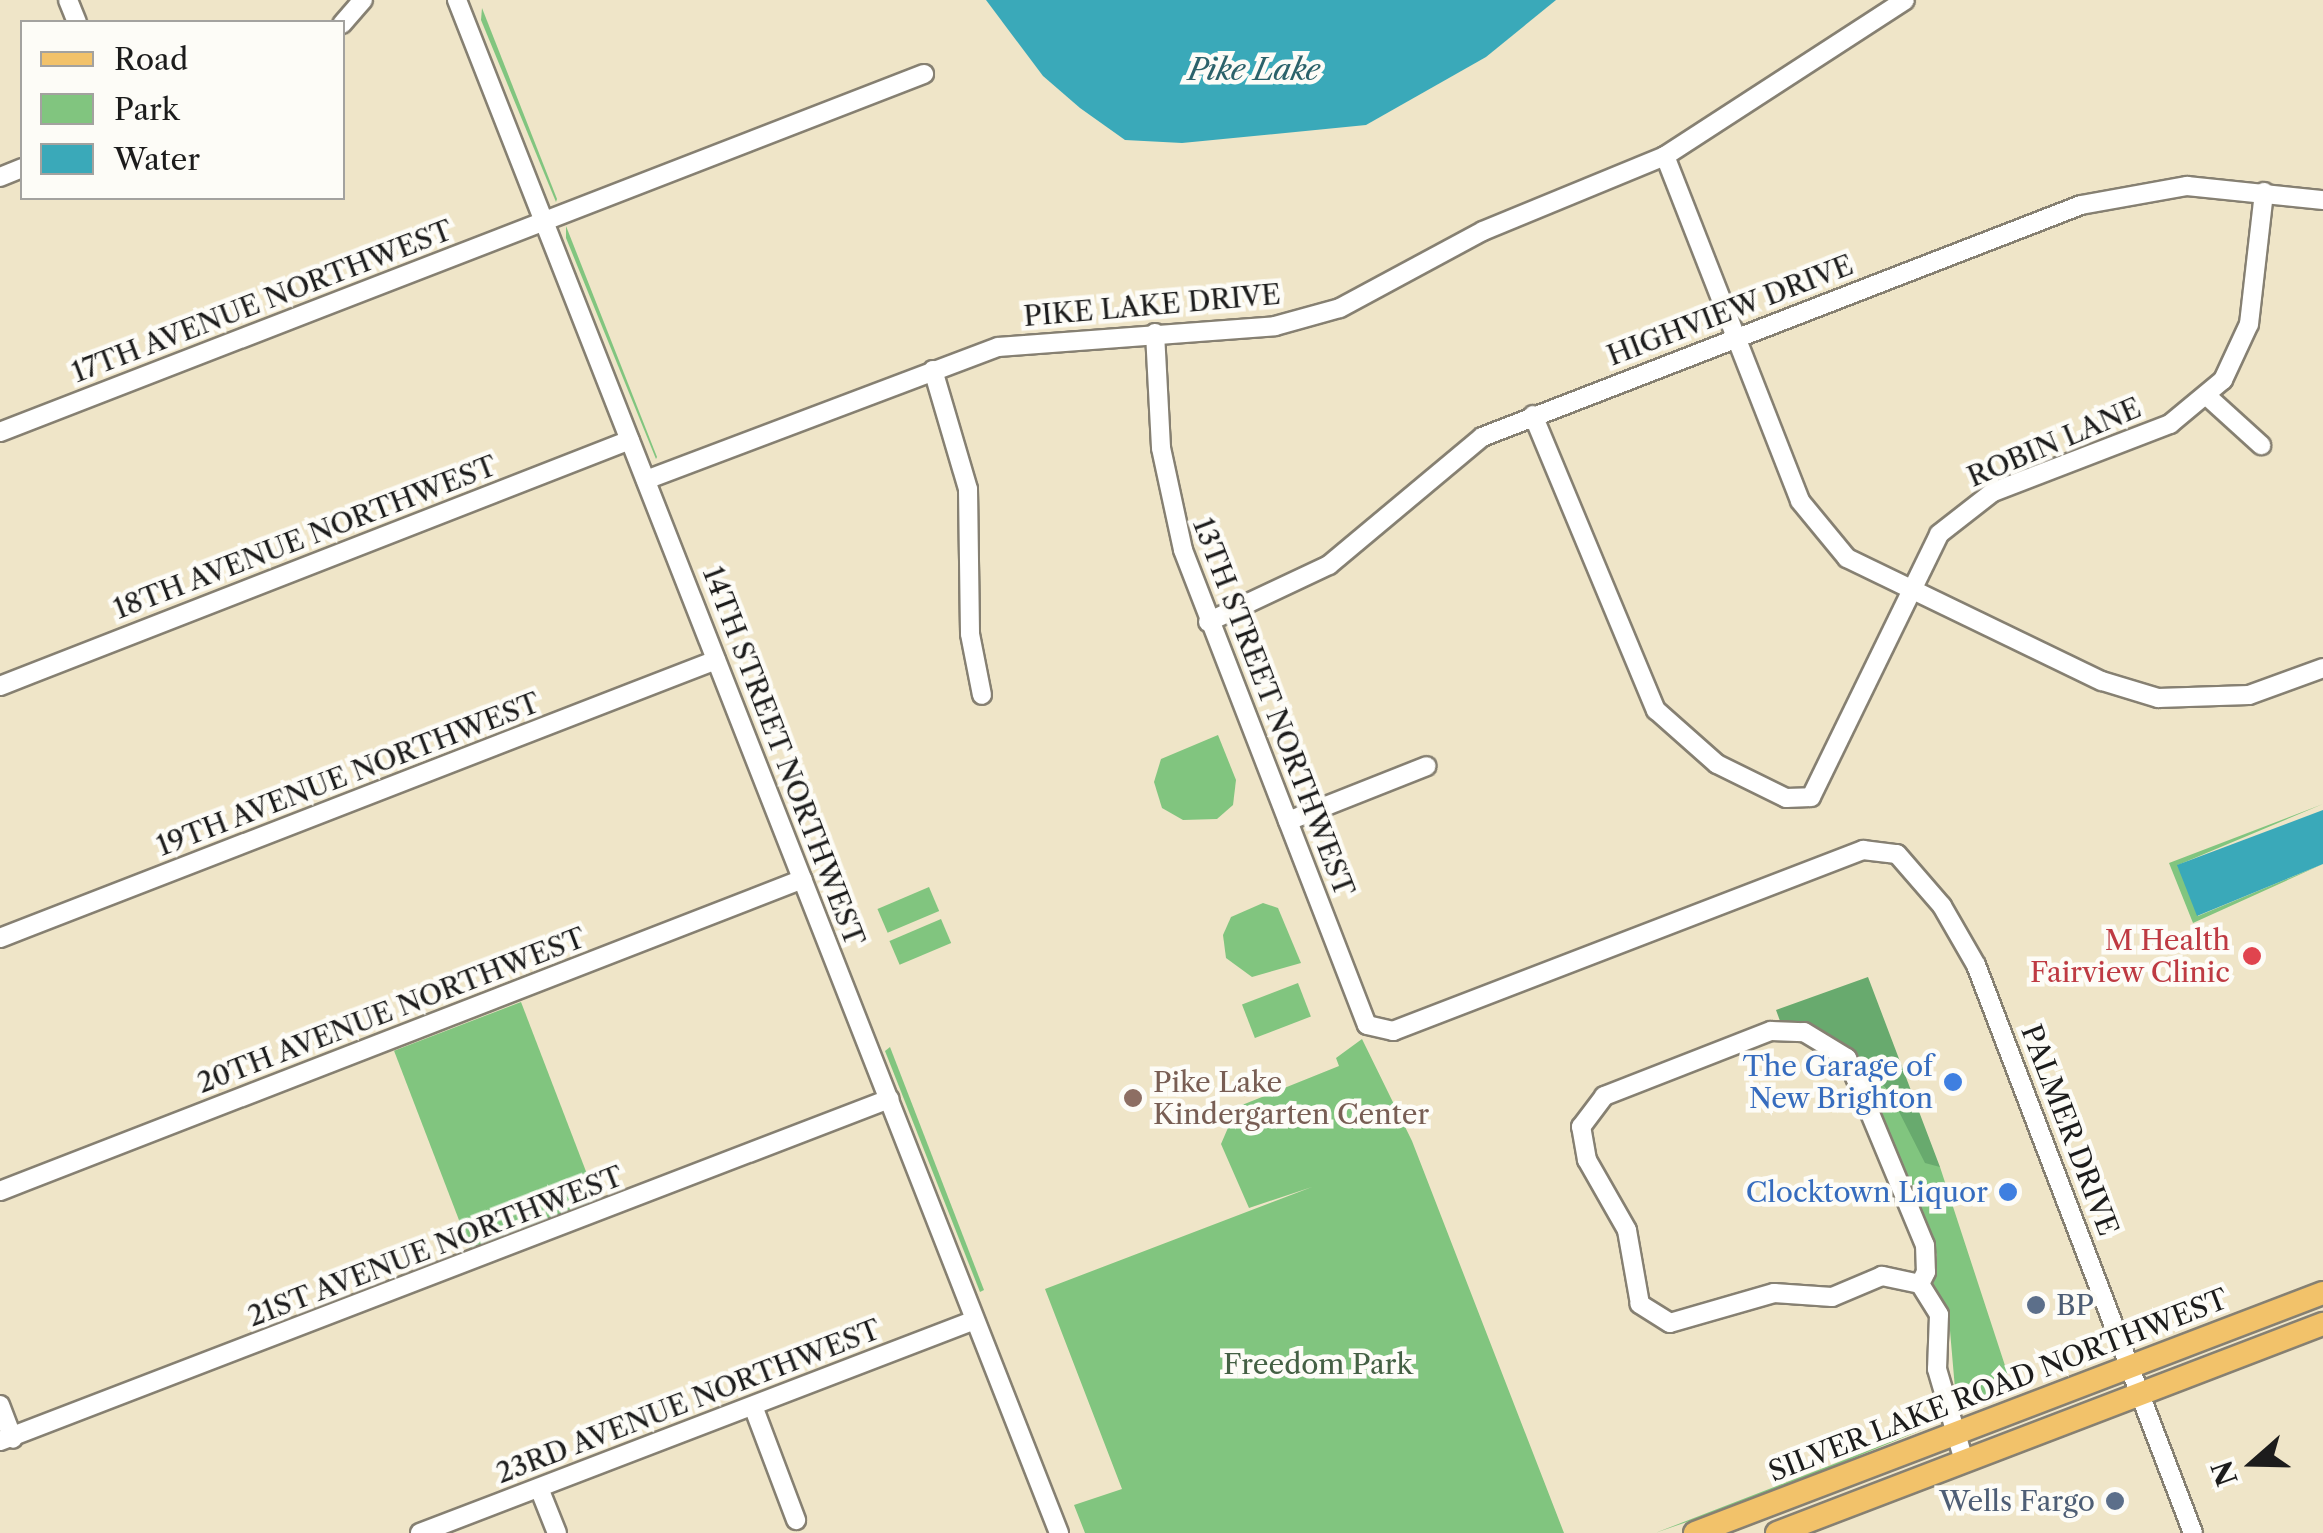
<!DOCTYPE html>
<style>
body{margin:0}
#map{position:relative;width:2323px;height:1533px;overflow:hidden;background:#efe5c8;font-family:"Libre Caslon Text",serif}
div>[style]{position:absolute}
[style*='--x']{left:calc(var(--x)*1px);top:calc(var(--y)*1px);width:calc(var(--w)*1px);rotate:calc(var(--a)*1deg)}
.green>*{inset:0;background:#81c57f;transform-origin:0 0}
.forest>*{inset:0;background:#68aa6e}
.water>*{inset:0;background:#3aa9b9}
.roads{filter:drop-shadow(2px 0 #868072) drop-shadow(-2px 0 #868072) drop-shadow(0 2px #868072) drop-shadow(0 -2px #868072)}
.minor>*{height:18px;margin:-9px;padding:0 9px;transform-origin:9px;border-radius:9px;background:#fff}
.major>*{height:22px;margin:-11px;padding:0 11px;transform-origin:11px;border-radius:11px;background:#f2c26a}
.dots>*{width:28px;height:28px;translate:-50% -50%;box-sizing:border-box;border:5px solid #fdfcf7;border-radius:50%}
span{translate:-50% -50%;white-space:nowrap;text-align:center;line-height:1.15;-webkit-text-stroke:9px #fdfcf7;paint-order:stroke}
.street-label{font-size:28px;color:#1c1c1c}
.health-label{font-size:28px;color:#be3a42}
.right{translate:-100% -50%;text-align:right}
.shop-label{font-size:28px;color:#366cbe}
.education-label{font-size:28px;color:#785e54}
.left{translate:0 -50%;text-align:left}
.service-label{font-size:28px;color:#4e5e75}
.park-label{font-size:28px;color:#446044}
.water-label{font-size:30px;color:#2b626a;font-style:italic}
.legend{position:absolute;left:20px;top:20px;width:325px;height:180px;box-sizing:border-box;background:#fdfcf7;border:2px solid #a3a29f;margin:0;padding:12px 18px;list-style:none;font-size:30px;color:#1c1c1c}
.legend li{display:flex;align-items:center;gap:20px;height:50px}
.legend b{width:50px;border:2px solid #a3a29f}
.north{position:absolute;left:2203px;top:1413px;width:100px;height:100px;-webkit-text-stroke:8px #fdfcf7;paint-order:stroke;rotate:250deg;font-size:28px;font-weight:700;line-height:40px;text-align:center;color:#1c1c1c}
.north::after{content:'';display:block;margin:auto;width:35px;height:45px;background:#1c1c1c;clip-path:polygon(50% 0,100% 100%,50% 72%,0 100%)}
</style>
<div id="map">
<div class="green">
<div style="clip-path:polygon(482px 8px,557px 199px,556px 202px,481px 20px)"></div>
<div style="clip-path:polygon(566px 226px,657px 457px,656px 459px,566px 238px)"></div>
<div style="clip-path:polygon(1218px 735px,1236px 780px,1233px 805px,1217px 819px,1183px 820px,1162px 808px,1154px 782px,1161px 759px)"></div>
<div style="clip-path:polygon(2323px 804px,2178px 865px,2198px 916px,2323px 864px,2193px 923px,2169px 863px)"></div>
<div style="left:929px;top:887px;width:26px;height:56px;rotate:67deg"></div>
<div style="clip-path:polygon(1263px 903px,1278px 908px,1301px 963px,1252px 977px,1226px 958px,1223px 935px,1231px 917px)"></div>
<div style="left:941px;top:919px;width:26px;height:56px;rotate:67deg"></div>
<div style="left:1298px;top:983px;width:36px;height:60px;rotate:69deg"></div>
<div style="left:521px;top:1002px;width:212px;height:136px;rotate:69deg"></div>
<div style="clip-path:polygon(1362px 1039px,1412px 1141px,1564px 1533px,1085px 1533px,1074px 1505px,1122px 1489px,1045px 1289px,1312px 1187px,1249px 1208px,1221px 1144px,1237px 1107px,1339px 1066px,1336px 1058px)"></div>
<div style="clip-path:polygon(890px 1047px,984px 1290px,980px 1292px,885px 1051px)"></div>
<div style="clip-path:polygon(1868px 1078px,1881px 1082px,1940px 1167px,2013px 1390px,1957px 1412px,1949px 1319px,1933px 1284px,1937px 1255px)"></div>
<div style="clip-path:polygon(1931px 1426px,1762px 1496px,1655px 1533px,1839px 1462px)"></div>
</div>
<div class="forest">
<div style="clip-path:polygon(1868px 977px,1940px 1167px,1925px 1163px,1889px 1092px,1849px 1048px,1780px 1021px,1776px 1010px)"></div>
</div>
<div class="water">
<div style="clip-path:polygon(986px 0,1556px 0,1486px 57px,1366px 125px,1182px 143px,1125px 140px,1080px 108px,1043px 76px)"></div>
<div style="clip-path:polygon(2323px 810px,2323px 864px,2197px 916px,2177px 865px)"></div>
</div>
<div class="roads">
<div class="minor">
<div style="--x:68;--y:0;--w:24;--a:68"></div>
<div style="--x:457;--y:0;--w:1647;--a:68.56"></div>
<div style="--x:342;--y:24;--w:32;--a:-49"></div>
<div style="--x:1665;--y:156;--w:370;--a:68.6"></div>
<div style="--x:1800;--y:501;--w:74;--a:50.5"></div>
<div style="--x:1847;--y:558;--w:283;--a:25.8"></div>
<div style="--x:2102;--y:681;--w:59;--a:16.9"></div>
<div style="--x:2158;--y:698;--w:91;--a:-1.9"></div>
<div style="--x:2249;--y:695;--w:79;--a:-20"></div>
<div style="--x:0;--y:177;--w:24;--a:-22"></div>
<div style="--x:1155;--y:333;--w:115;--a:87"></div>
<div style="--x:1161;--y:448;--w:104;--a:77.8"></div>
<div style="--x:1183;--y:550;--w:509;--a:68.83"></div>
<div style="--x:1367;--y:1025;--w:27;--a:13"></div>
<div style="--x:1393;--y:1031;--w:504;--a:-21.06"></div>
<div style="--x:1863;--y:850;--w:34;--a:7"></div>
<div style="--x:1897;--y:854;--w:69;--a:49.1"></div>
<div style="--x:1942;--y:906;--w:68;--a:60"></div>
<div style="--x:1976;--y:965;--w:608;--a:69.09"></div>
<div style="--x:933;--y:370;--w:124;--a:73.6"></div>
<div style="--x:968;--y:489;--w:145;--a:89.2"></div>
<div style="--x:970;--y:634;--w:62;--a:78.9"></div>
<div style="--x:2208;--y:397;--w:72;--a:42.2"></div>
<div style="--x:1533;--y:415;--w:320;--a:67.4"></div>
<div style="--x:1656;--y:710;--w:81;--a:41.5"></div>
<div style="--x:1717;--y:764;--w:77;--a:26.2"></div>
<div style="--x:1786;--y:798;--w:25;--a:-2"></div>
<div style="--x:1811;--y:797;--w:292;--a:-64"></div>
<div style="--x:1939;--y:534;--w:68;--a:-37.9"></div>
<div style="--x:1993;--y:492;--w:190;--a:-21"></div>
<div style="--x:2170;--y:424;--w:69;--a:-39.7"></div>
<div style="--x:2223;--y:380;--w:62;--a:-65.1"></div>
<div style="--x:2249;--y:324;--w:133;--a:-83.5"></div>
<div style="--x:0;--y:432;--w:991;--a:-21.18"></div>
<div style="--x:646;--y:480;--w:376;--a:-20.7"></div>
<div style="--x:998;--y:347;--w:278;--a:-4.3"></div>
<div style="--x:1275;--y:326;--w:67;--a:-15.5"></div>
<div style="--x:1340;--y:308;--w:162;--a:-28.3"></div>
<div style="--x:1483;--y:231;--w:197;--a:-22.4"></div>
<div style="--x:1665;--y:156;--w:286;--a:-33"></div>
<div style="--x:1208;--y:622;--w:134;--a:-25.2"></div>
<div style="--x:1329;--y:565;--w:199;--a:-39.9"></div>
<div style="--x:1482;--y:437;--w:642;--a:-21.17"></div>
<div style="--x:2081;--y:205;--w:108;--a:-10.2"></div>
<div style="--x:2187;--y:186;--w:137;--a:5.9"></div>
<div style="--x:0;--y:686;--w:676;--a:-21.33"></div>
<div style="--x:1288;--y:821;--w:149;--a:-21.6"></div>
<div style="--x:0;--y:938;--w:768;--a:-21.22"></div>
<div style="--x:1771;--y:1031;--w:33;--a:2"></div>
<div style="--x:1804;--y:1032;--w:50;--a:31.2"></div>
<div style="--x:1847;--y:1058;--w:203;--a:67.4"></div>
<div style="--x:1925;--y:1245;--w:27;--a:88"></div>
<div style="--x:1926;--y:1272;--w:13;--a:117"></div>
<div style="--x:1920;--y:1284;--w:39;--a:-168"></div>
<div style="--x:1882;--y:1276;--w:54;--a:157.2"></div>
<div style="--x:1832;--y:1297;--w:58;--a:-176.1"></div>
<div style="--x:1774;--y:1293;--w:108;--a:163.9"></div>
<div style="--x:1670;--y:1323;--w:36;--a:-148"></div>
<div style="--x:1640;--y:1304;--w:75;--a:-100"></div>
<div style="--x:1627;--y:1230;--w:81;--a:-119.7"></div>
<div style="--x:1587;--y:1160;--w:34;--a:-100"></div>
<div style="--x:1581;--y:1127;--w:39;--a:-53"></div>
<div style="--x:1604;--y:1096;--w:179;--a:-21.3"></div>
<div style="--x:0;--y:1191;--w:861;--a:-21.23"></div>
<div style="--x:1920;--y:1284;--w:36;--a:58"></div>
<div style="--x:1939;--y:1315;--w:54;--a:92.1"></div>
<div style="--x:1937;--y:1369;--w:96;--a:73.6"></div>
<div style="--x:0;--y:1405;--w:36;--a:69"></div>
<div style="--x:753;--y:1406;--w:122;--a:69.3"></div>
<div style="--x:0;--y:1441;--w:953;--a:-21.04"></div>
<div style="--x:539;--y:1488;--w:48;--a:68.2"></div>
<div style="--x:420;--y:1533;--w:594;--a:-21"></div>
</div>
<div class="major">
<div style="--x:1695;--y:1533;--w:672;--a:-20.92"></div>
<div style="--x:1777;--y:1533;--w:585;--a:-20.95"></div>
</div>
</div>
<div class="dots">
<div style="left:2252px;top:956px;background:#e0444e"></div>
<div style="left:1953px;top:1082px;background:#3f7fe0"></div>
<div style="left:1133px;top:1098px;background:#8d6e63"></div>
<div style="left:2008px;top:1192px;background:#3f7fe0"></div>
<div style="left:2036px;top:1305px;background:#5c6f8a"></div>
<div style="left:2115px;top:1501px;background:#5c6f8a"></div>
</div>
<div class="street-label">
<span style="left:262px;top:301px;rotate:-21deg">17TH AVENUE NORTHWEST</span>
<span style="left:1152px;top:305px;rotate:-5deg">PIKE LAKE DRIVE</span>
<span style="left:1730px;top:310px;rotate:-21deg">HIGHVIEW DRIVE</span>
<span style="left:2054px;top:442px;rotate:-23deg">ROBIN LANE</span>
<span style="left:305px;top:537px;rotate:-21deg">18TH AVENUE NORTHWEST</span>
<span style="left:1274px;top:707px;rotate:69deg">13TH STREET NORTHWEST</span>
<span style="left:784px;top:756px;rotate:69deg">14TH STREET NORTHWEST</span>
<span style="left:348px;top:774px;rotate:-21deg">19TH AVENUE NORTHWEST</span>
<span style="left:391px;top:1010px;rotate:-21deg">20TH AVENUE NORTHWEST</span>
<span style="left:2070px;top:1130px;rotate:69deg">PALMER DRIVE</span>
<span style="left:435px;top:1246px;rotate:-21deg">21ST AVENUE NORTHWEST</span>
<span style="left:1998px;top:1385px;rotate:-21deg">SILVER LAKE ROAD NORTHWEST</span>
<span style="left:688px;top:1401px;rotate:-21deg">23RD AVENUE NORTHWEST</span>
</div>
<div class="health-label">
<span class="right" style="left:2230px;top:956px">M Health<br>Fairview Clinic</span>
</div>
<div class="shop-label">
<span class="right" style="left:1933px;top:1082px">The Garage of<br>New Brighton</span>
<span class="right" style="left:1988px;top:1192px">Clocktown Liquor</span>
</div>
<div class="education-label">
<span class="left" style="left:1153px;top:1098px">Pike Lake<br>Kindergarten Center</span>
</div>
<div class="service-label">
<span class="left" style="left:2056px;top:1305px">BP</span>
<span class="right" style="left:2095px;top:1501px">Wells Fargo</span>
</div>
<div class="park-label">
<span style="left:1318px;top:1364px">Freedom Park</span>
</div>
<div class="water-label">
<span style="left:1254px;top:70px">Pike Lake</span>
</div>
<ul class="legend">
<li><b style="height:12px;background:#f2c26a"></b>Road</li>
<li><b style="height:28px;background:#81c57f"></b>Park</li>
<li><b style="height:28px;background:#3aa9b9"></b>Water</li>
</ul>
<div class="north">N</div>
</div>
